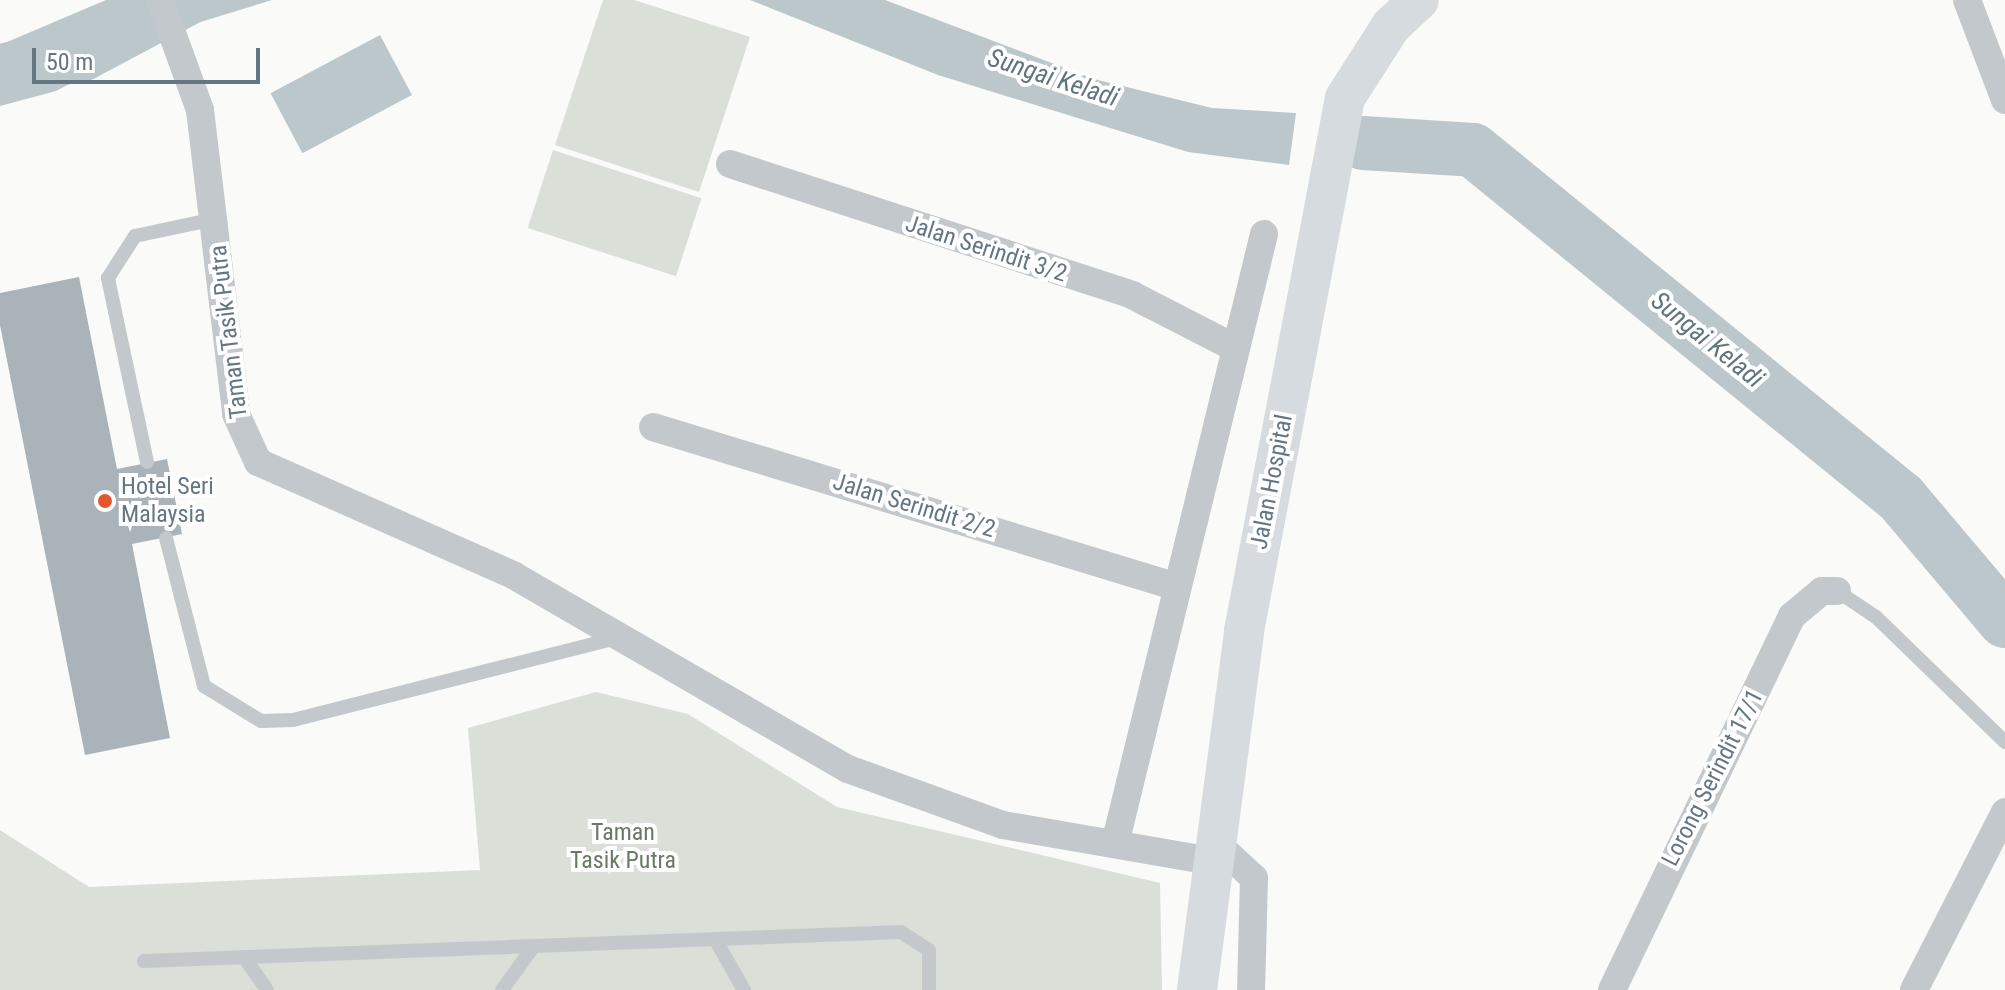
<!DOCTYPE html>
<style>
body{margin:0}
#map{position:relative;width:2005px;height:990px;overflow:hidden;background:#fafaf8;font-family:"Roboto Condensed",sans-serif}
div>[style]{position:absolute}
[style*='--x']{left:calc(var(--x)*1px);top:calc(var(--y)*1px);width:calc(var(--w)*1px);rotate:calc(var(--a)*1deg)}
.green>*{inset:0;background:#dadfd7;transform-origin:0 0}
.water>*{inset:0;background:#bbc7cb;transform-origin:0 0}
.river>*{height:54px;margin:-27px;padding:0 27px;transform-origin:27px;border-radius:27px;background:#bbc7cb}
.building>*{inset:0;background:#aab3b9}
.service>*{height:14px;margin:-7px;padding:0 7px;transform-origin:7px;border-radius:7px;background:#c3c8cc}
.minor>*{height:28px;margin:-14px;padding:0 14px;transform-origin:14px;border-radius:14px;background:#c3c8cc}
.secondary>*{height:40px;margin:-20px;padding:0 20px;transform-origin:20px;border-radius:20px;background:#d6dbdf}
.dots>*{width:22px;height:22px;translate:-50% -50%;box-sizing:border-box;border:4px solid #fff;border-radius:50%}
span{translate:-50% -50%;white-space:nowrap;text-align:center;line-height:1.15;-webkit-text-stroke:8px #fff;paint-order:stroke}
.street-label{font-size:24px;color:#657683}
.poi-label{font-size:24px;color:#657683}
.left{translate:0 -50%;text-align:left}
.park-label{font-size:24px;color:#687a64}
.water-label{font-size:26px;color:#60757c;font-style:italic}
.scale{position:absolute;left:32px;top:48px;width:228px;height:36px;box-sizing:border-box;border:4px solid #657683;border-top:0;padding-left:10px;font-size:24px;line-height:28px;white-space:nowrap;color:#657683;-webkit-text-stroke:6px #fff;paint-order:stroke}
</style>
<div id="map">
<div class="green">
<div style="clip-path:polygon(603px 0,634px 0,750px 37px,699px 192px,555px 145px)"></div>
<div style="left:553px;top:150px;width:156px;height:82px;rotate:18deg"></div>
<div style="clip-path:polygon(596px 692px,688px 714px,837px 807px,1160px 883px,1162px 990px,0 990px,0 830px,89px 887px,480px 870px,468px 728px)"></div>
</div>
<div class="water">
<div style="clip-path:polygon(106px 0,141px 0,159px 37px,56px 91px,0 106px,0 45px)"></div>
<div style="clip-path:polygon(182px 0,272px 0,194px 24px)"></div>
<div style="clip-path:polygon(750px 0,885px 0,1094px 79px,1212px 108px,1296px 113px,1289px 165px,1188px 152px,938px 75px)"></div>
<div style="left:380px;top:35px;width:68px;height:124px;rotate:62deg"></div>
</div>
<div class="river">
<div style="--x:0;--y:71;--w:85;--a:-11.6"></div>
<div style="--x:83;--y:54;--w:115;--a:-28.1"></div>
<div style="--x:1363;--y:143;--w:110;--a:3.6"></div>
<div style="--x:1473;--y:150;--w:552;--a:39.11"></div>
<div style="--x:1901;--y:498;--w:161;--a:49.8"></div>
</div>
<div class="building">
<div style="clip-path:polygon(79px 277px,117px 469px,167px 459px,182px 534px,132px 544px,170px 738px,85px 755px,0 325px,0 293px)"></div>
</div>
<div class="service">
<div style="--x:147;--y:462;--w:188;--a:-102"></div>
<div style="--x:108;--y:278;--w:50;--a:-57.3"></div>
<div style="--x:135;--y:236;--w:82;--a:-12"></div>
<div style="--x:166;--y:538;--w:153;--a:75.6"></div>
<div style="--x:204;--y:686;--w:67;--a:31.6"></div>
<div style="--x:261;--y:721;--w:32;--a:-2"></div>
<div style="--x:293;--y:720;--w:333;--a:-14.2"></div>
<div style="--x:1837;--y:591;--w:47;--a:33.7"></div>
<div style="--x:1876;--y:617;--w:180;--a:44.1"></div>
<div style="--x:715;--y:939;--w:59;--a:60.4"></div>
<div style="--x:244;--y:957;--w:40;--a:55.1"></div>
<div style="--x:144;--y:961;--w:758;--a:-2.19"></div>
<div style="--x:901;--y:932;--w:33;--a:33"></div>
<div style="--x:929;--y:950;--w:40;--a:90"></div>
<div style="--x:502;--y:990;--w:54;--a:-54"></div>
</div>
<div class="minor">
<div style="--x:160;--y:0;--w:117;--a:70"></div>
<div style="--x:200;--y:110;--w:306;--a:83.2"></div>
<div style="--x:236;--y:414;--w:53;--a:65.4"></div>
<div style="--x:258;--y:462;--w:279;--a:23.9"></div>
<div style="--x:513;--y:575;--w:387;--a:30.1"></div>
<div style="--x:848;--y:769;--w:165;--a:19.9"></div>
<div style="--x:1003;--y:825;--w:212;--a:9.8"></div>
<div style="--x:1967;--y:0;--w:107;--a:69.2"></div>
<div style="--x:730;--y:164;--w:423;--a:18"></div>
<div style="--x:1132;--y:295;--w:116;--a:27.2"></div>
<div style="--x:653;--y:427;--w:545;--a:16.97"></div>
<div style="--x:1214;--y:841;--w:54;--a:42.8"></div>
<div style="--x:1254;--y:878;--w:112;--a:91.5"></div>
<div style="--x:1115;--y:844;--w:628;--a:-76.27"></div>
<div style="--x:1612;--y:990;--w:415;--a:-64.3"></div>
<div style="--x:1792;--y:616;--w:39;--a:-40"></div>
<div style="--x:1822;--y:591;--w:15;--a:0"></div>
<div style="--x:1914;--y:990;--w:200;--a:-62.9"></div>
</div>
<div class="secondary">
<div style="--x:1197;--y:990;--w:362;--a:-82.5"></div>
<div style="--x:1244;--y:631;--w:542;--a:-79.27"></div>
<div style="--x:1345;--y:98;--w:85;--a:-57.4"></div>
<div style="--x:1391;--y:26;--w:38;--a:-43"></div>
</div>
<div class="dots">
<div style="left:105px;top:501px;background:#e4572e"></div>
</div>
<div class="street-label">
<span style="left:986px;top:249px;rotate:18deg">Jalan Serindit 3/2</span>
<span style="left:229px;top:332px;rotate:-97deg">Taman Tasik Putra</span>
<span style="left:1272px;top:482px;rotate:-79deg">Jalan Hospital</span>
<span style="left:914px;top:506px;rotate:17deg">Jalan Serindit 2/2</span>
<span style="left:1713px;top:778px;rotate:-63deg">Lorong Serindit 17/1</span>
</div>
<div class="poi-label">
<span class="left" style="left:121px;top:501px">Hotel Seri<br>Malaysia</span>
</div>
<div class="park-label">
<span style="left:623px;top:847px">Taman<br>Tasik Putra</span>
</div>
<div class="water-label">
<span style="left:1053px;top:78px;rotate:18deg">Sungai Keladi</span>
<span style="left:1707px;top:340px;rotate:39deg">Sungai Keladi</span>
</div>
<div class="scale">50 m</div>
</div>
